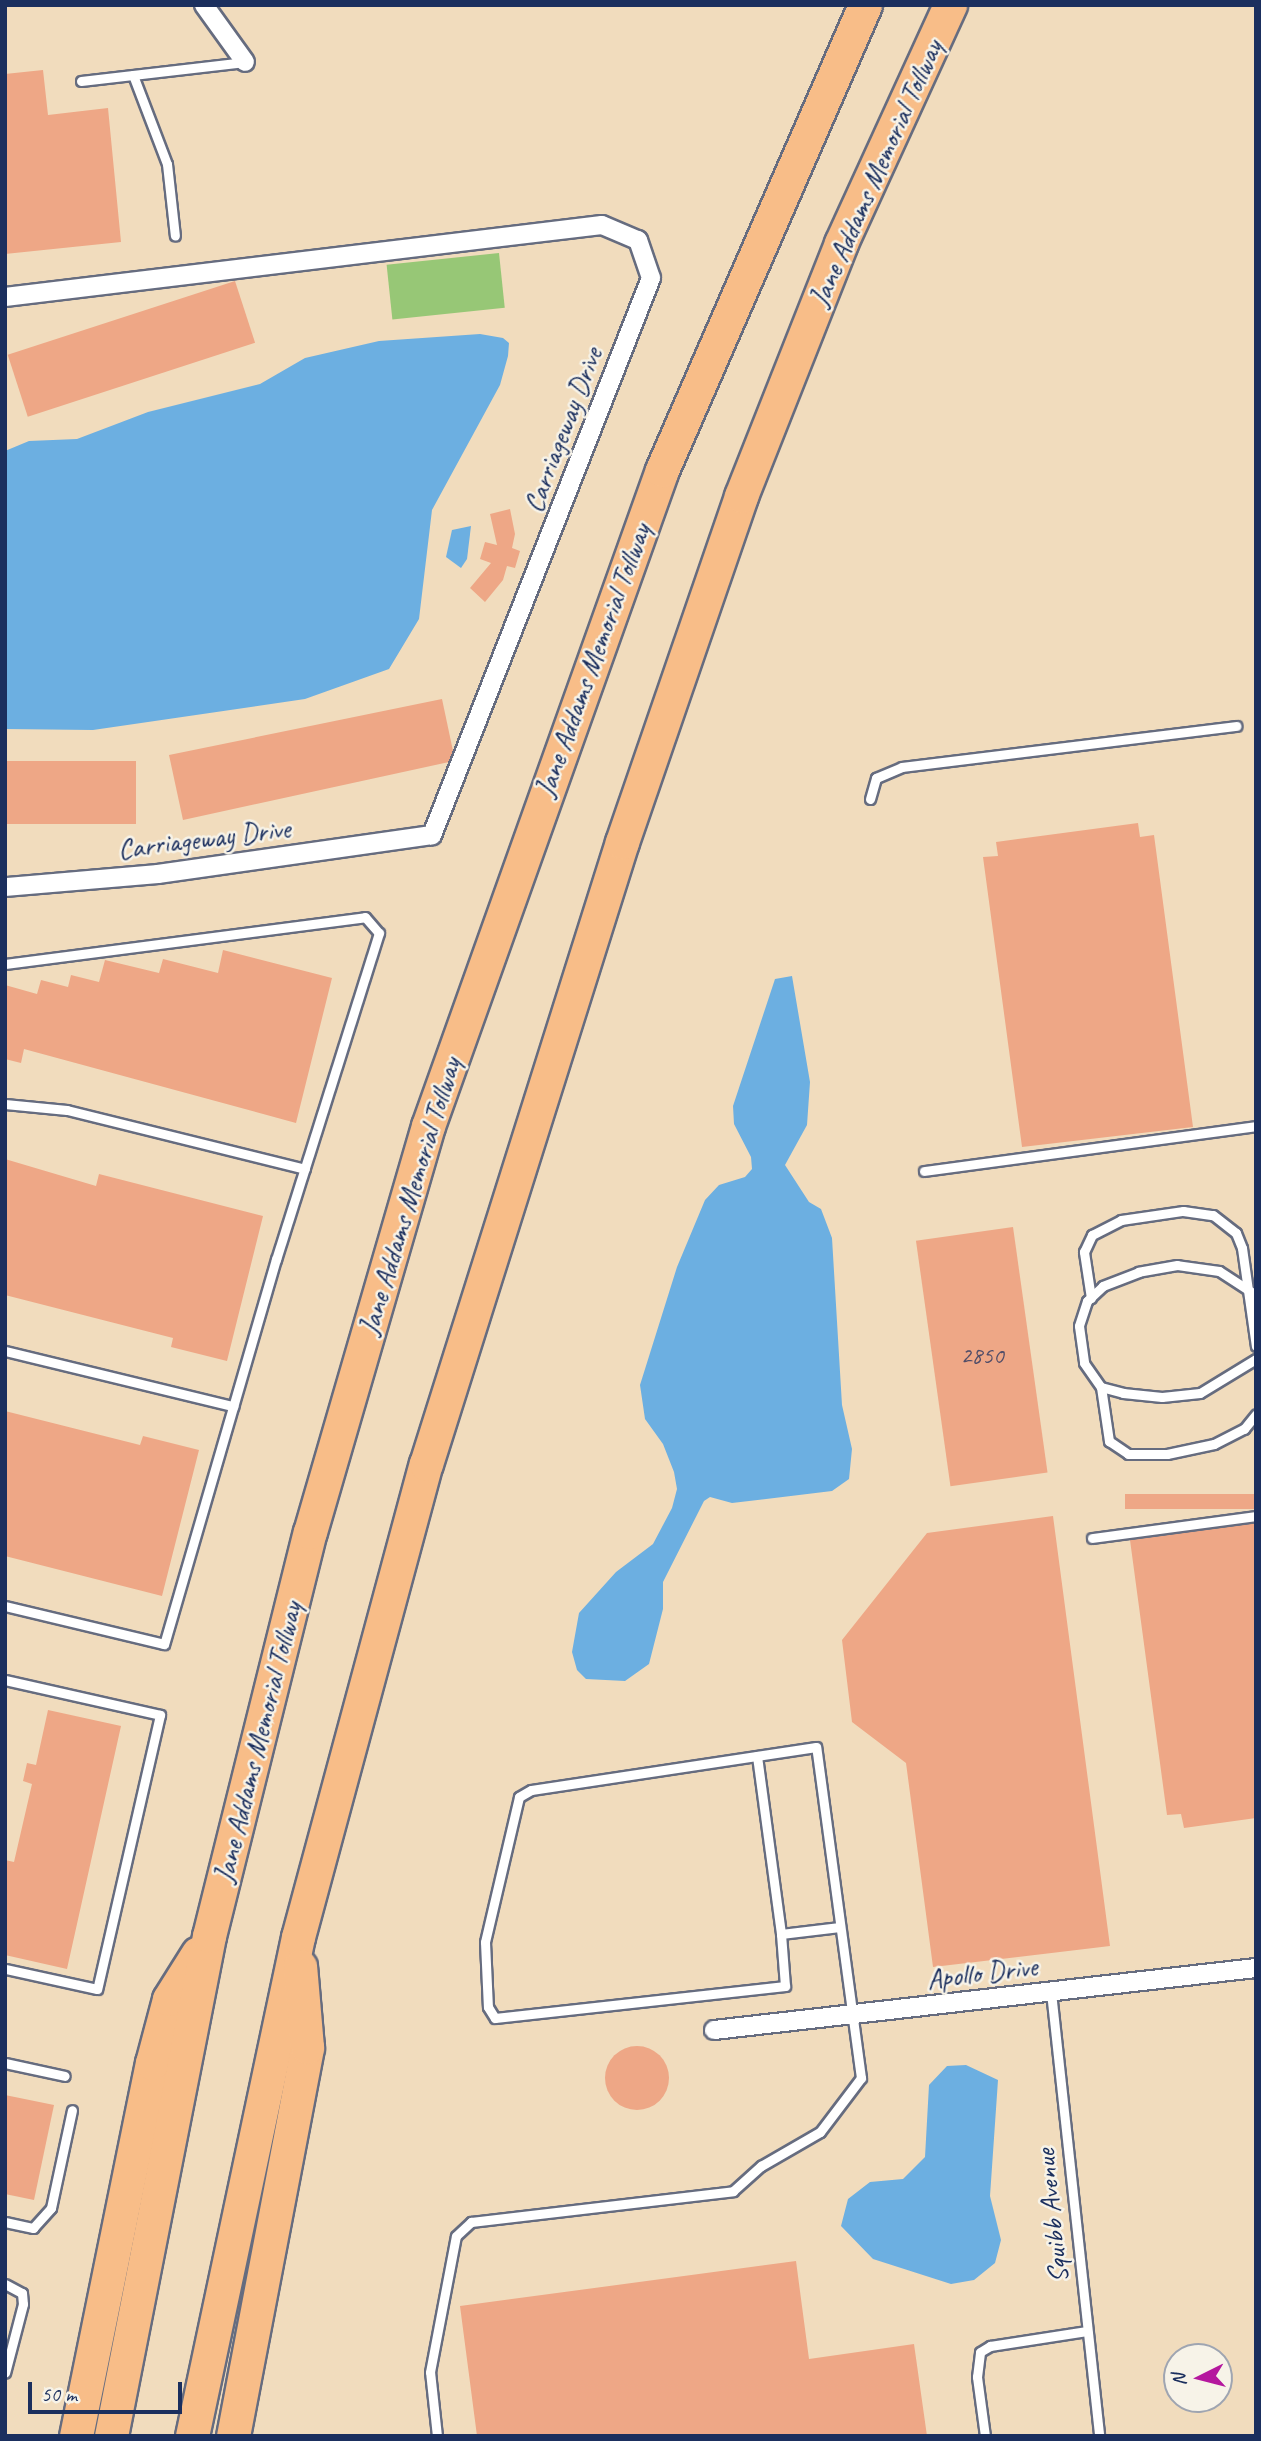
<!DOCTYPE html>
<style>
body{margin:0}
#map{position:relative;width:1261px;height:2441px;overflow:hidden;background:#f1dcbd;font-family:Caveat,sans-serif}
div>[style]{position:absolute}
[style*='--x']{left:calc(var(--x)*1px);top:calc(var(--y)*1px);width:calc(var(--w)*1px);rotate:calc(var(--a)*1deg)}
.green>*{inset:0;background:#97c776;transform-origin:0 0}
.water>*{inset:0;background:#6cafe1}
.building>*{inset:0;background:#eea786;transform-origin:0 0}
.round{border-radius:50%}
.roads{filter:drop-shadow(2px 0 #666c7f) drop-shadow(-2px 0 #666c7f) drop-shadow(0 2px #666c7f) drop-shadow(0 -2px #666c7f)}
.service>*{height:9px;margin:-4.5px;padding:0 4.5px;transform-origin:4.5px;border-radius:4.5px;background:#fff}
.minor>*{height:18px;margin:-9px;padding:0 9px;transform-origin:9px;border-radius:9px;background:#fff}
.motorway>*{height:33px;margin:-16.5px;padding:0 16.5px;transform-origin:16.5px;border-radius:16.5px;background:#f8bd88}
span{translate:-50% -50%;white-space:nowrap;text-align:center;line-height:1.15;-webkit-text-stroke:5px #f7f3e8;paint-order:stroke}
.number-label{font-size:24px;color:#504d68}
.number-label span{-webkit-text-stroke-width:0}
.street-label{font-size:28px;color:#1b2f5e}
.frame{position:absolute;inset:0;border:7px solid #1b2f5e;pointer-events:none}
.north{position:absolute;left:1163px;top:2343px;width:70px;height:70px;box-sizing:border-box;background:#f7f3e8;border:2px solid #9fa5b1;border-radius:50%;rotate:264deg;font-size:19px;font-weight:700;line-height:28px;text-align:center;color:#1b2f5e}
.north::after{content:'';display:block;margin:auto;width:24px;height:32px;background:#b5179e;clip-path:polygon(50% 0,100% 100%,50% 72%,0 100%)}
.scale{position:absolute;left:28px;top:2382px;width:154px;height:32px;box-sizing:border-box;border:4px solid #1b2f5e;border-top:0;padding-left:9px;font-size:21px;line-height:24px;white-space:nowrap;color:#1b2f5e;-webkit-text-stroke:5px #f7f3e8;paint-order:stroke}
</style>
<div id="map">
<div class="green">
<div style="left:499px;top:253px;width:55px;height:113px;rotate:84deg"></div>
</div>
<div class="water">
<div style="clip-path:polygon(480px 334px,503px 338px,509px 343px,508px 356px,500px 385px,432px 510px,419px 619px,389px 669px,305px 699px,93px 730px,5px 729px,5px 451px,29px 441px,77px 439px,148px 412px,260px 384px,305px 358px,379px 341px)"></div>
<div style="clip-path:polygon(471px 526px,467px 559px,461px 568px,446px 557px,452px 530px)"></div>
<div style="clip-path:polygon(792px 976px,810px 1082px,807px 1125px,785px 1165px,809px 1202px,821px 1209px,832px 1238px,842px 1405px,852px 1449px,849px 1479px,832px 1491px,732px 1503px,710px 1497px,704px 1501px,663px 1582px,663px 1609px,649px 1664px,625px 1681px,586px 1679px,577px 1670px,572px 1652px,579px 1613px,616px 1572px,653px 1544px,672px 1508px,677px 1489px,674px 1472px,663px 1444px,645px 1419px,640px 1385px,677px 1267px,705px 1200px,719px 1185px,745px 1177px,752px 1169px,751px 1157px,734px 1124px,733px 1106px,775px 979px)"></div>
<div style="clip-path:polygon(966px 2065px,998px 2080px,990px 2196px,1001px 2240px,995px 2263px,974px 2280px,951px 2284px,873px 2259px,841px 2226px,848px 2199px,870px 2182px,903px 2179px,925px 2157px,929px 2085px,947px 2066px)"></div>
</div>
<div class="building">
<div style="clip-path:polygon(43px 70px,48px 115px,108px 108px,121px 242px,5px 254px,5px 74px)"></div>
<div style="left:235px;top:281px;width:65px;height:239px;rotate:72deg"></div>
<div style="clip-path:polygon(510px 509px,515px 534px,512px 548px,520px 551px,515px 568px,507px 566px,503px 580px,485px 602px,470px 588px,491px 563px,480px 559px,485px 542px,497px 545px,490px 514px)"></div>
<div style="clip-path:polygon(442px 699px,453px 751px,449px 762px,183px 820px,169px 755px)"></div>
<div style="left:136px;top:761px;width:63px;height:131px;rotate:90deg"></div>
<div style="clip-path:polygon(1138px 823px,1140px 837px,1154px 835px,1193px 1127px,1022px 1147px,983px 857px,998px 856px,996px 842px)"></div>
<div style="clip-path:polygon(223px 950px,332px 978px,296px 1123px,24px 1049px,21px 1063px,5px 1059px,5px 985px,37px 994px,41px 980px,68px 987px,71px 975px,99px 982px,105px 960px,159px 973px,163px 959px,218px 973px)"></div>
<div style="clip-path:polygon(5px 1159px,96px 1186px,99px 1174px,263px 1216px,227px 1361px,171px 1347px,173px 1338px,5px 1295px)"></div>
<div style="left:1013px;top:1227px;width:248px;height:98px;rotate:82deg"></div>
<div style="clip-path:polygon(5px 1411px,140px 1445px,143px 1436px,199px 1450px,162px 1596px,5px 1556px)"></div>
<div style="left:1256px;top:1494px;width:15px;height:131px;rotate:90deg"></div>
<div style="clip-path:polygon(1053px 1516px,1110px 1946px,933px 1967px,906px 1763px,852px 1722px,842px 1640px,927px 1533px)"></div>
<div style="clip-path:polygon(1256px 1523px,1256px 1818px,1184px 1828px,1181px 1814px,1167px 1815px,1130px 1540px)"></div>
<div style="clip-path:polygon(48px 1710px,121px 1726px,67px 1969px,5px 1955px,5px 1860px,14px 1862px,32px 1784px,23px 1781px,27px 1763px,36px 1765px)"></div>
<div class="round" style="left:605px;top:2046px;width:64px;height:64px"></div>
<div style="clip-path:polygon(5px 2095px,54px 2105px,34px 2200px,5px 2194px)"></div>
<div style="clip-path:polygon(796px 2261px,809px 2359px,914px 2344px,927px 2436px,477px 2436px,460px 2306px)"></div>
</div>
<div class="roads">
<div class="service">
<div style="--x:133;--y:75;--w:95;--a:69.1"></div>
<div style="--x:167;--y:164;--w:72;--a:83.7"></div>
<div style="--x:81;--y:81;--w:165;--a:-6.6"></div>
<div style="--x:870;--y:799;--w:22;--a:-74"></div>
<div style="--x:876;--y:778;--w:28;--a:-23"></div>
<div style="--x:902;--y:767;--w:337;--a:-7"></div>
<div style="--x:5;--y:964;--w:363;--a:-7.4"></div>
<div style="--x:365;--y:917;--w:21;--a:49"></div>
<div style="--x:379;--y:933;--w:342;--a:107.5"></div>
<div style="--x:276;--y:1259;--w:401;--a:106.2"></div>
<div style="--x:164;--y:1644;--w:163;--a:-166.6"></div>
<div style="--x:5;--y:1104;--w:62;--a:5.5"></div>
<div style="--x:67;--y:1110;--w:245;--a:13.9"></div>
<div style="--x:924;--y:1171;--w:335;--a:-7.7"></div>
<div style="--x:1256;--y:1295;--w:44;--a:-147"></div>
<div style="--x:1219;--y:1271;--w:42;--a:-171.9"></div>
<div style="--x:1177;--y:1265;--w:39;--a:170"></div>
<div style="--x:1139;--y:1272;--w:39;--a:159"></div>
<div style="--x:1103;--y:1286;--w:22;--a:137"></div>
<div style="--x:1087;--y:1301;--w:26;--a:108"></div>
<div style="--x:1079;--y:1326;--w:37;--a:82"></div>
<div style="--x:1084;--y:1363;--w:29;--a:55"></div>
<div style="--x:1101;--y:1387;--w:23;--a:15"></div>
<div style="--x:1123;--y:1393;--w:39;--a:6"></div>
<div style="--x:1162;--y:1397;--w:38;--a:-6"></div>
<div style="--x:1200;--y:1393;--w:66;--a:-31.3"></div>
<div style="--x:1091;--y:1298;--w:47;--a:-98.7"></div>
<div style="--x:1084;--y:1252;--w:19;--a:-65"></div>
<div style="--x:1092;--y:1235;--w:33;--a:-27"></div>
<div style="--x:1121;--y:1220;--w:63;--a:-8.3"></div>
<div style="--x:1183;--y:1211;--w:30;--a:8"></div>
<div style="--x:1213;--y:1215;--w:29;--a:38"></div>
<div style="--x:1236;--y:1233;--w:16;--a:68"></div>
<div style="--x:1242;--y:1248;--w:99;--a:81.9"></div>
<div style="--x:5;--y:1351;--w:235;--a:13.6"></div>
<div style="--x:1101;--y:1387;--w:55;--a:81.6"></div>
<div style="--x:1109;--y:1441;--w:23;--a:34"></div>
<div style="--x:1128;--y:1454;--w:39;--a:0"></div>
<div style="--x:1167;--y:1454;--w:48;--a:-12"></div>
<div style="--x:1214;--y:1444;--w:34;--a:-27"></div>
<div style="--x:1244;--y:1429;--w:19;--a:-51"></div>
<div style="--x:1092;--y:1538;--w:165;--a:-7.6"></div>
<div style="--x:5;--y:1680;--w:159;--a:12.7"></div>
<div style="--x:160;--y:1715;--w:281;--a:102.9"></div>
<div style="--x:97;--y:1989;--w:94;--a:-167.7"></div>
<div style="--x:757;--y:1756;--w:180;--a:82.3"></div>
<div style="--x:1051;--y:1992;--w:447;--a:83.8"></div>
<div style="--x:5;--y:2063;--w:61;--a:12.2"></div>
<div style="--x:5;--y:2222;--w:29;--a:12"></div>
<div style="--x:33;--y:2228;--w:27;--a:-48"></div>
<div style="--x:51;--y:2208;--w:100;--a:-77.9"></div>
<div style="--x:5;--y:2284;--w:19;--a:28"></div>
<div style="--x:22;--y:2293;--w:11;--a:85"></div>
<div style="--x:23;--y:2304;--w:71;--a:104.6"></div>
<div style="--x:437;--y:2436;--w:64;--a:-96.2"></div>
<div style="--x:430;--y:2372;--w:138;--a:-79.2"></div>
<div style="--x:456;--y:2236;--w:21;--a:-43"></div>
<div style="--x:471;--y:2222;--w:264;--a:-6.7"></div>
<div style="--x:733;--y:2191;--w:38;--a:-42"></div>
<div style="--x:761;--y:2166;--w:68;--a:-30"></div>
<div style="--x:820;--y:2132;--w:68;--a:-52.8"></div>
<div style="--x:861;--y:2078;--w:334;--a:-97.7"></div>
<div style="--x:816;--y:1747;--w:288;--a:171.4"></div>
<div style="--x:531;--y:1790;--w:14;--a:150"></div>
<div style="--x:519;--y:1797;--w:149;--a:103.2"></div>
<div style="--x:485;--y:1942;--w:65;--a:87.4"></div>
<div style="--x:488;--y:2007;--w:13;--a:58"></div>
<div style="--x:495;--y:2018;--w:292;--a:-6.3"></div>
<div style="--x:785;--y:1986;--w:52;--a:-94.4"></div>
<div style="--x:781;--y:1934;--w:59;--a:-6.8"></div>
<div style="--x:985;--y:2436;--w:60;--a:-97.7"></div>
<div style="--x:977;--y:2377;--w:25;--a:-83"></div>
<div style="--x:980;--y:2352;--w:12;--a:-31"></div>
<div style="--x:990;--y:2346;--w:98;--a:-8.8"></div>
</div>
<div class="minor">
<div style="--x:204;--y:5;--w:70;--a:54.3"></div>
<div style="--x:5;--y:297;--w:601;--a:-6.88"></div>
<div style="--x:602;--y:225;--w:39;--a:23"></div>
<div style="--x:638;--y:240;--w:40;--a:71.1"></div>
<div style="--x:651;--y:278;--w:599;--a:111.46"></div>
<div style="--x:432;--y:835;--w:277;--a:171.9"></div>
<div style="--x:158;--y:874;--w:154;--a:175.1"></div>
<div style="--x:714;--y:2030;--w:546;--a:-6.53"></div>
</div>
<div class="motorway">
<div style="--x:76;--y:2436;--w:381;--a:-78.5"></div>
<div style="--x:152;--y:2063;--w:66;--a:-75.1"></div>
<div style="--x:169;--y:1999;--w:54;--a:-57.8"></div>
<div style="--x:111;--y:2436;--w:510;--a:-78.91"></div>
<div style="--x:209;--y:1936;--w:416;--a:-76"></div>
<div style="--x:310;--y:1532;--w:423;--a:-73.8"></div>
<div style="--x:428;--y:1126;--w:696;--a:-70.37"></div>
<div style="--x:662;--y:470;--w:507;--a:-66.42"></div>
<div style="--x:192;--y:2436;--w:510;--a:-78.01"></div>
<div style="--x:298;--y:1937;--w:490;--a:-74.9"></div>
<div style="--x:426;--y:1464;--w:652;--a:-72.51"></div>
<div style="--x:622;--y:842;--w:366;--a:-71"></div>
<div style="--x:741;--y:496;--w:272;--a:-68.4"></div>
<div style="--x:841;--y:243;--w:262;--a:-65.4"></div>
<div style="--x:233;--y:2436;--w:396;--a:-79.2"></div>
<div style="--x:307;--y:2047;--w:81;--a:-94.9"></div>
</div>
</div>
<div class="number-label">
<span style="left:982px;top:1356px">2850</span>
</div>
<div class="street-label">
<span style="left:876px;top:173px;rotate:-66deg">Jane Addams Memorial Tollway</span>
<span style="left:563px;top:430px;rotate:-69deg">Carriageway Drive</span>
<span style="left:593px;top:660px;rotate:-70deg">Jane Addams Memorial Tollway</span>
<span style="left:204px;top:839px;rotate:-7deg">Carriageway Drive</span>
<span style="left:410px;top:1196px;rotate:-73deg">Jane Addams Memorial Tollway</span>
<span style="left:258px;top:1742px;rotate:-76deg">Jane Addams Memorial Tollway</span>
<span style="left:982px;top:1973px;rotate:-7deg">Apollo Drive</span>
<span style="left:1052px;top:2216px;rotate:-96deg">Squibb Avenue</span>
</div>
<div class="frame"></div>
<div class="north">N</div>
<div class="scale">50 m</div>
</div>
